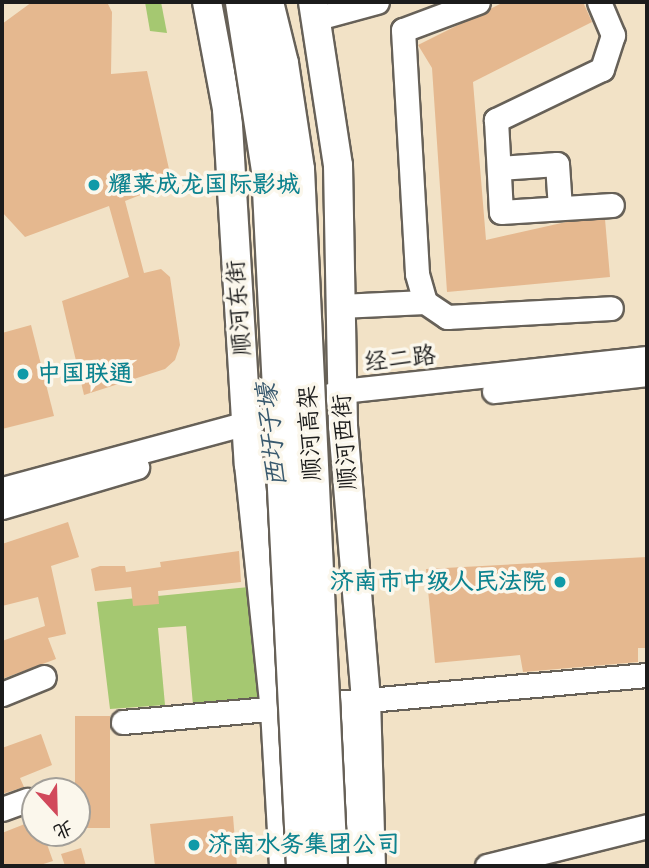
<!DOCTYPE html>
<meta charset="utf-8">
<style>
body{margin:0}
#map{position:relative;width:649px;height:868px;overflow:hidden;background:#f2e2c6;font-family:"Comic Neue","LXGW WenKai TC",sans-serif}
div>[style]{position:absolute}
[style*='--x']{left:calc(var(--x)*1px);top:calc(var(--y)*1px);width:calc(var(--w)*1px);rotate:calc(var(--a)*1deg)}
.green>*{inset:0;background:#a5c871}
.building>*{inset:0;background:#e5b88f;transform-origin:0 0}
.roads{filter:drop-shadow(2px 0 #676158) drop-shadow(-2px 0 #676158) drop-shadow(0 2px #676158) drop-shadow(0 -2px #676158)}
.minor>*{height:23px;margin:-11.5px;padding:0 11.5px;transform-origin:11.5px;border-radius:11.5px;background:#fff}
.major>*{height:28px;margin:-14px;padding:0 14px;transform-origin:14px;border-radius:14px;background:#fff}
.bridges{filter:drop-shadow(2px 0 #676158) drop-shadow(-2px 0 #676158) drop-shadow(0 2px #676158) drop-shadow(0 -2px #676158)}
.highway-bridge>*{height:33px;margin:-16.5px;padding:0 16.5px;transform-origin:16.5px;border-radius:16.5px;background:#fff}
.dots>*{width:19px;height:19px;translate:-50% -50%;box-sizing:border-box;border:4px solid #fbf7ec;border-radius:50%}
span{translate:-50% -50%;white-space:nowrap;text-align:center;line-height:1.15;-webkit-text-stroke:7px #fbf7ec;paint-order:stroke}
.culture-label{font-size:24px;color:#0d838f;font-weight:700}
.left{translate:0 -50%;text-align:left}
.right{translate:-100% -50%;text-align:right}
.street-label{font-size:24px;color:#1c1c1c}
.water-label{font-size:26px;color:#38596e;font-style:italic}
.frame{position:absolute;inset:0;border:4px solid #1c1c1c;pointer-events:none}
.north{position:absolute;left:21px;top:777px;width:70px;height:70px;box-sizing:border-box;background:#fbf7ec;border:2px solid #a29f99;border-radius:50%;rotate:158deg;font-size:19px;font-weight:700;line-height:28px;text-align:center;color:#1c1c1c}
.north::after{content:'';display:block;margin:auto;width:24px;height:32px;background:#d1495b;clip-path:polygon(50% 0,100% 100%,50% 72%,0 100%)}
</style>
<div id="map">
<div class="green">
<div style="clip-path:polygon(145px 2px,161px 2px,167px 33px,150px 31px)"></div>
<div style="clip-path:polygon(249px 587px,260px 699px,193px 705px,186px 626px,158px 628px,165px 705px,110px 709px,97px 602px)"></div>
</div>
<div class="building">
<div style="clip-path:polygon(32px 2px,107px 2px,112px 12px,111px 74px,147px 71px,169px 169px,166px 185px,125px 201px,144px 273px,161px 269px,170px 277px,180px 345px,175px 360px,165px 369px,84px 395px,62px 301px,129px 277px,109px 206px,25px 237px,2px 212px,2px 24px)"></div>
<div style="clip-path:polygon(504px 2px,583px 2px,592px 22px,473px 82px,486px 240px,566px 222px,605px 219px,610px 277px,447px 292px,432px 68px,418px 45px)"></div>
<div style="clip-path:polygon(31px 325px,54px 416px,2px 429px,2px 333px)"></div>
<div style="clip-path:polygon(68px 522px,79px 557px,51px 566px,66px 634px,48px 638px,56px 659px,2px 679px,2px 641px,45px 626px,38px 597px,2px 606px,2px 544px)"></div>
<div style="clip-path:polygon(239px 551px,241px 582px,158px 591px,159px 604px,133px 606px,131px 587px,95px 591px,91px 569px,100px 566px,125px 566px,126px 572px,161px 567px,160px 562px)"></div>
<div style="clip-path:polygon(647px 557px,647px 648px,638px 648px,638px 662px,523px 672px,520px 655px,435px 663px,426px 569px)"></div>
<div style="left:75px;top:716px;width:35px;height:112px"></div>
<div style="clip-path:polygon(41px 734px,52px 765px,20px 778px,24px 787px,2px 794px,2px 748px)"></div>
<div style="clip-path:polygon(233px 816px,237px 866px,155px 866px,150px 824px)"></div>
<div style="clip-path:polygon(35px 820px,35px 833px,43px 833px,53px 861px,37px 866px,2px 866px,2px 833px)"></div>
<div style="clip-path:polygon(81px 848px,86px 866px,65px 866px,61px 854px)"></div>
</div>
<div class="roads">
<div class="minor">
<div style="--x:478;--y:2;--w:80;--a:159.5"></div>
<div style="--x:403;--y:30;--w:244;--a:86.7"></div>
<div style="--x:417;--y:274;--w:29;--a:74"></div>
<div style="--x:425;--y:302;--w:27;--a:34"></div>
<div style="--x:447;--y:317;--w:164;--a:-3.1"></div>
<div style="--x:599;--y:2;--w:36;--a:67"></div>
<div style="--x:613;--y:35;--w:36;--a:108"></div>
<div style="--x:602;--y:69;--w:118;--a:154.3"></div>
<div style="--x:496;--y:120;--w:92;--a:86.9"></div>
<div style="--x:501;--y:212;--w:111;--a:-3.6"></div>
<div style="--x:318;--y:18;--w:61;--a:-15.2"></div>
<div style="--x:499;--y:168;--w:58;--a:-3.9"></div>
<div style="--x:557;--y:164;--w:44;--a:86.1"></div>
<div style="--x:340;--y:306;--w:85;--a:-2.7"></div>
<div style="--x:494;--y:391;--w:154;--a:-6.3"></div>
<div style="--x:2;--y:489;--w:253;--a:-15.1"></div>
<div style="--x:246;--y:423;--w:101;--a:-18.4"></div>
<div style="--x:342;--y:391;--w:307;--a:-6.2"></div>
<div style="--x:2;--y:507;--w:141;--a:-16.5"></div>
<div style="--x:2;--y:694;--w:45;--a:-22"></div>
<div style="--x:332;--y:706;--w:18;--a:0"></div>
<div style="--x:350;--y:706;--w:160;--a:87.5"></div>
<div style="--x:123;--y:722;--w:526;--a:-5.13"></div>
<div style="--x:2;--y:809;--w:27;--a:-20"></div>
<div style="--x:487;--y:866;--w:165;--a:-14"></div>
</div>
<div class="major">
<div style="--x:207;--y:2;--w:109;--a:79.4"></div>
<div style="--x:227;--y:109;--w:356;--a:86.5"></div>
<div style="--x:249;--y:464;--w:247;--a:84"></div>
<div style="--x:275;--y:710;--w:156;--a:86.7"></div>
<div style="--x:313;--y:2;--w:165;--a:81.3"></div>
<div style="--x:338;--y:165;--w:261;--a:88.9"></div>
<div style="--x:343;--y:426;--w:274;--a:85.2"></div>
<div style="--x:366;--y:699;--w:167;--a:88.3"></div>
</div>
</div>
<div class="bridges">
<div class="highway-bridge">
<div style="--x:242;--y:2;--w:170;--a:81.2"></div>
<div style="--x:268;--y:170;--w:697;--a:87.12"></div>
<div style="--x:266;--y:2;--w:63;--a:76.2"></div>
<div style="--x:281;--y:63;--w:107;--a:81.4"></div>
<div style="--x:297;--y:169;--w:698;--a:87.29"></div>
</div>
</div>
<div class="dots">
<div style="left:94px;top:185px;background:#0f9aa8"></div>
<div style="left:23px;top:374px;background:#0f9aa8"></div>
<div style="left:560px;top:582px;background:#0f9aa8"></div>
<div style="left:194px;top:845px;background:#0f9aa8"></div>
</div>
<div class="culture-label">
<span class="left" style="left:108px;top:185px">耀莱成龙国际影城</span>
<span class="left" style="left:37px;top:374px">中国联通</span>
<span class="right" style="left:546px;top:582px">济南市中级人民法院</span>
<span class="left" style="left:208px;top:845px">济南水务集团公司</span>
</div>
<div class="street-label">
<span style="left:239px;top:308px;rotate:-94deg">顺河东街</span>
<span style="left:400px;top:359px;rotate:-6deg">经二路</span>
<span style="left:310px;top:433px;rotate:-93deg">顺河高架</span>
<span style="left:345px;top:442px;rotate:-94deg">顺河西街</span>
</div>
<div class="water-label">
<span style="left:273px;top:435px;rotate:-96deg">西圩子壕</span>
</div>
<div class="frame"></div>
<div class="north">北</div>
</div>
